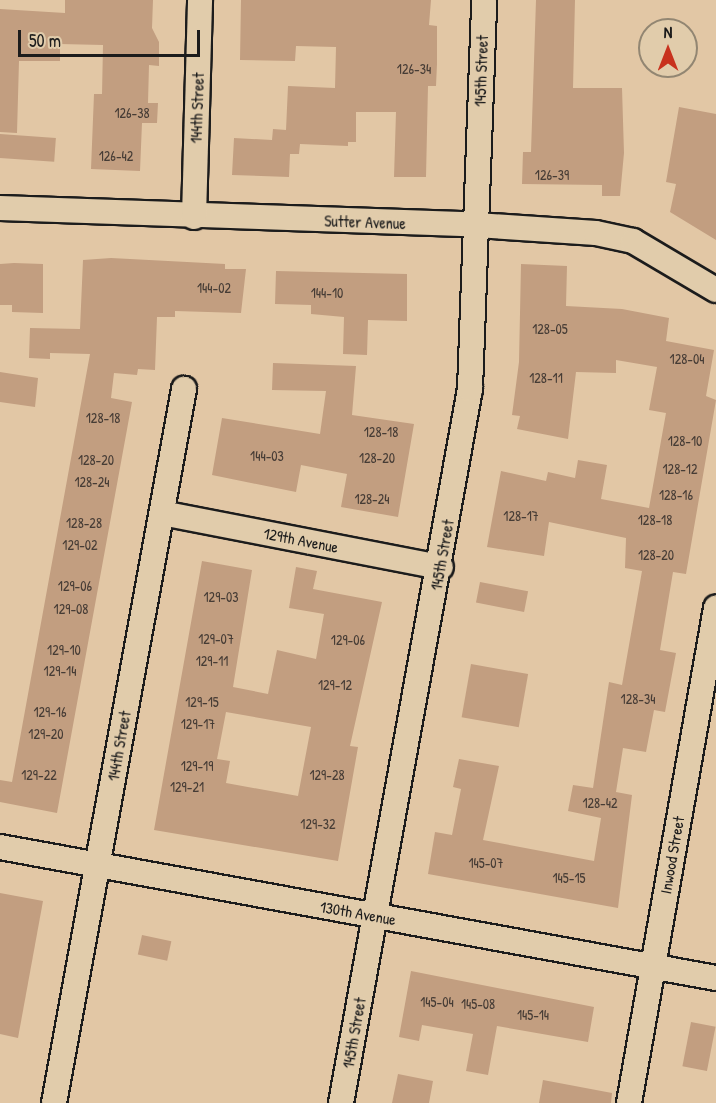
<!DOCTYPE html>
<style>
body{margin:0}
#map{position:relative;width:716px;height:1103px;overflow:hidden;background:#e2c7a5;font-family:"Patrick Hand",sans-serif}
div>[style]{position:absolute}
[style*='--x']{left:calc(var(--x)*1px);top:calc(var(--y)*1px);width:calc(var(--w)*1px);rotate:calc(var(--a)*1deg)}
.building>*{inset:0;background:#c29e80;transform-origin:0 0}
.roads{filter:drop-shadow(2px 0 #1c1c1c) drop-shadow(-2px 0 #1c1c1c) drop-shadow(0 2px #1c1c1c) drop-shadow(0 -2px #1c1c1c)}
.minor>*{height:24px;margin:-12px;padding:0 12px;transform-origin:12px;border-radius:12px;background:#e1ccab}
span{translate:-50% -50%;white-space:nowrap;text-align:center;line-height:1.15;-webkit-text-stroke:5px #e1ccab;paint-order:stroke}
.number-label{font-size:14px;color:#463c35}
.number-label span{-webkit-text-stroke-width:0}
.street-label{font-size:16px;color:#1c1c1c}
.north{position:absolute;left:638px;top:18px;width:60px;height:60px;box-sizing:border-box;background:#e1ccab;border:2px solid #928672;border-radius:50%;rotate:0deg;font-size:16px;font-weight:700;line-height:24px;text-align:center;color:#1c1c1c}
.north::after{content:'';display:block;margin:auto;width:21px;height:27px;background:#c8321e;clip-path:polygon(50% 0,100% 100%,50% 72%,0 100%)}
.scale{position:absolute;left:18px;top:30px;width:182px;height:27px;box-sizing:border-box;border:3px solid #1c1c1c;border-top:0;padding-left:8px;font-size:18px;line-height:21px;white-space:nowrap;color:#1c1c1c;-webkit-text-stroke:4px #e1ccab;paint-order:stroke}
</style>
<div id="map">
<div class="building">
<div style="clip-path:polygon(65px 0,153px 0,152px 28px,159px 42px,159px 66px,149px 65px,148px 103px,158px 103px,157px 123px,142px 123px,140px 171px,91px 169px,94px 94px,102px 94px,103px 45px,60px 44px,60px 61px,19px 61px,17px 133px,0 132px,0 9px,65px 13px)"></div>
<div style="clip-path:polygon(241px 0,431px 0,429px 25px,437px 26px,437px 64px,436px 86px,428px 86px,426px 177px,394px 177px,396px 112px,356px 112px,356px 142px,348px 142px,348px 146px,300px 144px,299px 154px,290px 154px,289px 177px,232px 175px,234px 138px,272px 140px,273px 129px,286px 130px,288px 86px,335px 88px,336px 47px,296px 46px,295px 61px,240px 60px)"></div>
<div style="clip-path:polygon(536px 0,575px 0,573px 88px,622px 88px,624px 153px,620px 196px,602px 196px,602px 185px,522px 184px,523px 152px,531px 152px)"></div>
<div style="clip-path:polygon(679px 107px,716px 114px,716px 240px,670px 212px,676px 184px,666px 182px)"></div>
<div style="left:0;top:134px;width:56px;height:24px;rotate:4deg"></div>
<div style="clip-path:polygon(111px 258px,225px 264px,225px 269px,246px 269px,241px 313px,175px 311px,175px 317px,157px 317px,155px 370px,138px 369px,137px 375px,114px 373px,111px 398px,132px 402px,57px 813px,0 802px,0 780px,12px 782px,90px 354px,50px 353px,50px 359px,29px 358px,30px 328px,80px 329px,83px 260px)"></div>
<div style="clip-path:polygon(14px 263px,43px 264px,43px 313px,12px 312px,12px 305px,0 305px,0 264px)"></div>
<div style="clip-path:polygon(521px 264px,567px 266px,566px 306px,622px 309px,669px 318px,666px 341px,714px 350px,706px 396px,716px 400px,686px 574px,673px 572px,660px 650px,676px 653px,665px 712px,654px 710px,646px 752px,623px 748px,616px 792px,632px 795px,618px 908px,428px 874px,435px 832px,452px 835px,461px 789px,453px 787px,459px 759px,499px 766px,483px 840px,594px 861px,601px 818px,568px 811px,573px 785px,593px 788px,609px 682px,622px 685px,642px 571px,625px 568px,626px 538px,549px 522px,544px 556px,487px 547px,501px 471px,546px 481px,548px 472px,575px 478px,578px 460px,607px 465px,601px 499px,649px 508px,666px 413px,649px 410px,657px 367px,616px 360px,616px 373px,576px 372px,568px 439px,517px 429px,520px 416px,512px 415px,519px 362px)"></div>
<div style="clip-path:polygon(276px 271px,407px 274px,407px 321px,368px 320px,367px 355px,343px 354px,344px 317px,311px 314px,311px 305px,275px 304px)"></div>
<div style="clip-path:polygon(273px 363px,356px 366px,352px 415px,414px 424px,398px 517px,341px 507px,347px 474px,301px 465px,296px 492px,212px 475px,222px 418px,320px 434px,326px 391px,272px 390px)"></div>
<div style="clip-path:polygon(0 372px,38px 378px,35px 407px,0 402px)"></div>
<div style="clip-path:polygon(evenodd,202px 561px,252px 570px,233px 687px,268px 694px,277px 650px,316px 659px,324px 614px,289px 608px,296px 567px,317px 571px,313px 589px,382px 602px,350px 746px,358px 747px,338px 861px,154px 830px,202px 561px,226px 712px,311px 727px,298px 796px,226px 783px,230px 761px,217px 759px,226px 712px)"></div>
<div style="left:480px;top:582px;width:49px;height:21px;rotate:11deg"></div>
<div style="left:471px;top:664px;width:58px;height:54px;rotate:10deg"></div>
<div style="clip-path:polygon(0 893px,43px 901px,18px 1038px,0 1034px)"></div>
<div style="left:142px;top:935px;width:30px;height:20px;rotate:12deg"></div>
<div style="clip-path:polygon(411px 971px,594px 1007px,588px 1042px,497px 1026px,488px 1075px,466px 1071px,473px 1034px,422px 1025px,419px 1041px,399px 1037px)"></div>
<div style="left:691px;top:1022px;width:25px;height:45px;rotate:11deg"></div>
<div style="clip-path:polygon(398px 1074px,433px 1081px,429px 1103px,392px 1103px)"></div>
<div style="clip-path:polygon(543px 1080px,612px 1093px,611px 1103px,539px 1103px)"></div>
</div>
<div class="roads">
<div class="minor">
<div style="--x:0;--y:208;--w:476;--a:2"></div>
<div style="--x:476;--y:225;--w:120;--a:3.8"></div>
<div style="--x:596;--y:233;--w:38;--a:12"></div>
<div style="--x:633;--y:241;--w:96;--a:30.6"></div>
<div style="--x:194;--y:217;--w:217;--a:-88.4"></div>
<div style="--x:162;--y:513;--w:284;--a:11"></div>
<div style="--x:0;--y:847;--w:728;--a:10.37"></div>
<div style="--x:54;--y:1103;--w:726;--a:-79.68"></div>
<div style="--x:341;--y:1103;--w:726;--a:-79.76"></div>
<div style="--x:470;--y:389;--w:389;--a:-87.9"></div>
<div style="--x:629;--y:1103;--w:503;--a:-80.03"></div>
</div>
</div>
<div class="number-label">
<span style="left:414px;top:69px">126-34</span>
<span style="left:132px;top:113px">126-38</span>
<span style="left:116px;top:156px">126-42</span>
<span style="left:552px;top:175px">126-39</span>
<span style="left:214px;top:288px">144-02</span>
<span style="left:327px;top:293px">144-10</span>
<span style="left:550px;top:329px">128-05</span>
<span style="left:687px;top:359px">128-04</span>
<span style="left:546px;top:378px">128-11</span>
<span style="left:103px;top:418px">128-18</span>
<span style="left:381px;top:432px">128-18</span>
<span style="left:685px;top:441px">128-10</span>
<span style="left:267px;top:456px">144-03</span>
<span style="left:377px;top:458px">128-20</span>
<span style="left:96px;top:460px">128-20</span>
<span style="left:680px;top:469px">128-12</span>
<span style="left:92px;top:482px">128-24</span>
<span style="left:676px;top:495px">128-16</span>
<span style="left:372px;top:499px">128-24</span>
<span style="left:521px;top:516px">128-17</span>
<span style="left:655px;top:520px">128-18</span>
<span style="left:84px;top:523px">128-28</span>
<span style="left:80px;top:545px">129-02</span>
<span style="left:656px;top:555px">128-20</span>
<span style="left:75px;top:586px">129-06</span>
<span style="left:221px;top:597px">129-03</span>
<span style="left:71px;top:609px">129-08</span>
<span style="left:216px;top:639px">129-07</span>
<span style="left:348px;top:640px">129-06</span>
<span style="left:64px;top:650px">129-10</span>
<span style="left:212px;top:661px">129-11</span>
<span style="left:60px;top:671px">129-14</span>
<span style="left:335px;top:685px">129-12</span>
<span style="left:638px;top:699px">128-34</span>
<span style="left:202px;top:702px">129-15</span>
<span style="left:50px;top:712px">129-16</span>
<span style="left:198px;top:724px">129-17</span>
<span style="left:46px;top:734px">129-20</span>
<span style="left:197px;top:766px">129-19</span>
<span style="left:39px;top:775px">129-22</span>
<span style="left:327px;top:775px">129-28</span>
<span style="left:187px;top:787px">129-21</span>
<span style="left:600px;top:803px">128-42</span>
<span style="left:318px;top:824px">129-32</span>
<span style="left:486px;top:863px">145-07</span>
<span style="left:569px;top:878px">145-15</span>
<span style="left:437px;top:1002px">145-04</span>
<span style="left:478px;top:1004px">145-08</span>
<span style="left:533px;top:1015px">145-14</span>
</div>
<div class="street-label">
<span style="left:481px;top:71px;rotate:-88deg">145th Street</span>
<span style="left:197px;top:108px;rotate:-88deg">144th Street</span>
<span style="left:365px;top:222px;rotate:2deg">Sutter Avenue</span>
<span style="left:301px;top:540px;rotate:11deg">129th Avenue</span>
<span style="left:442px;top:555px;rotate:-80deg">145th Street</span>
<span style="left:119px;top:746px;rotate:-80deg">144th Street</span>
<span style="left:672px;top:855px;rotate:-80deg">Inwood Street</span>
<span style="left:358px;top:913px;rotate:10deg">130th Avenue</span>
<span style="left:354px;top:1033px;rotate:-80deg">145th Street</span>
</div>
<div class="north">N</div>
<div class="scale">50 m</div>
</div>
